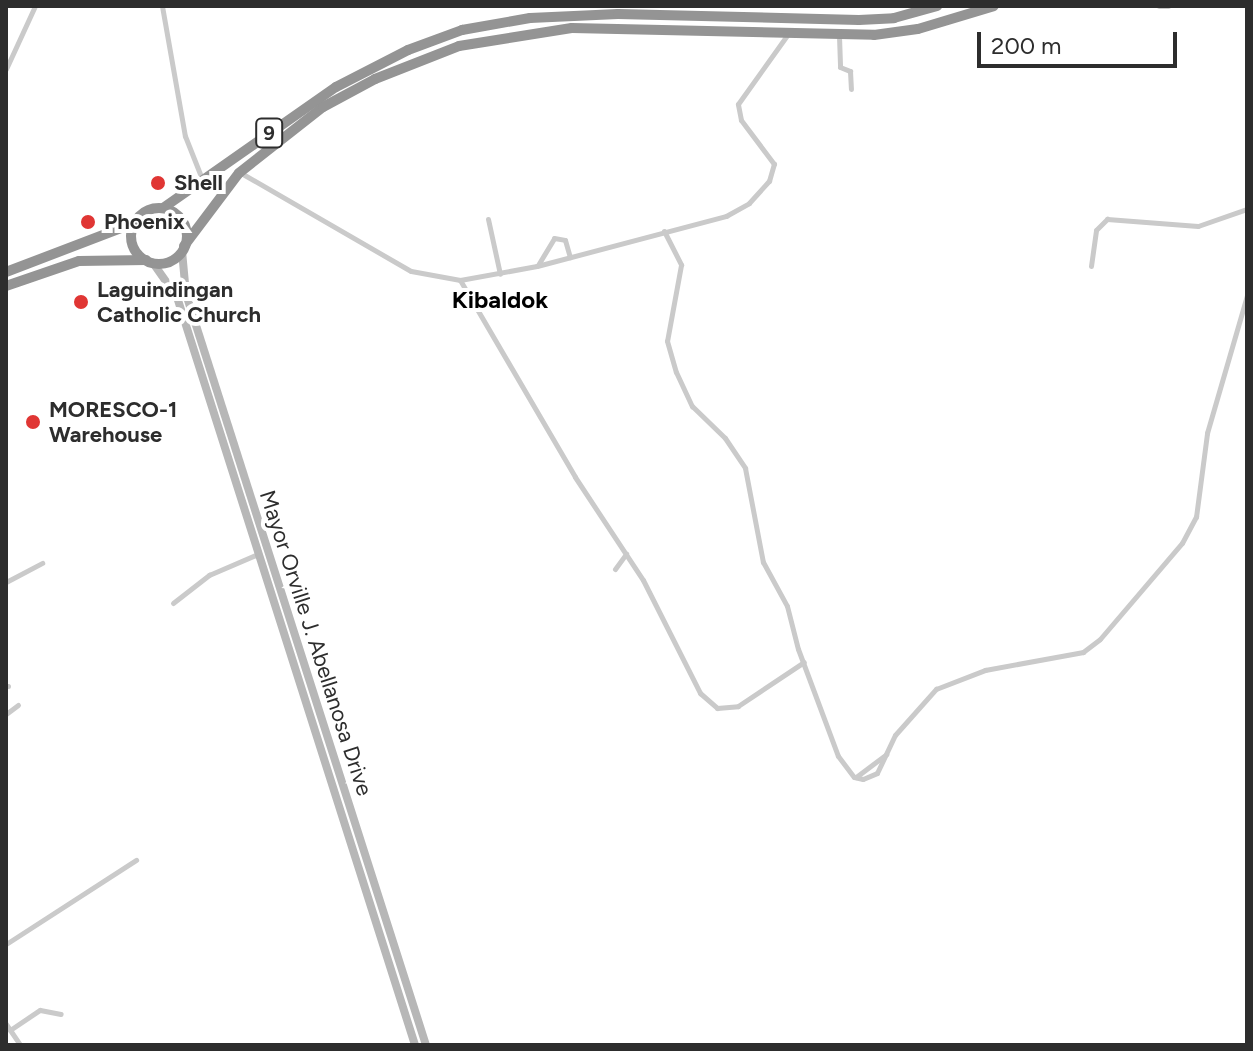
<!DOCTYPE html>
<style>
body{margin:0}
#map{position:relative;width:1253px;height:1051px;overflow:hidden;background:#fff;font-family:Figtree,sans-serif}
div>[style]{position:absolute}
[style*='--x']{left:calc(var(--x)*1px);top:calc(var(--y)*1px);width:calc(var(--w)*1px);rotate:calc(var(--a)*1deg)}
.street>*{height:5px;margin:-2.5px;padding:0 2.5px;transform-origin:2.5px;border-radius:2.5px;background:#cacaca}
.secondary>*{height:8px;margin:-4px;padding:0 4px;transform-origin:4px;border-radius:4px;background:#b7b7b7}
.highway>*{height:10px;margin:-5px;padding:0 5px;transform-origin:5px;border-radius:5px;background:#949494}
.highway>.ring{margin:-5px;padding:0;box-sizing:content-box;background:none;border:10px solid #949494;border-radius:50%}
.dots>*{width:22px;height:22px;translate:-50% -50%;box-sizing:border-box;border:4px solid #fff;border-radius:50%}
span{translate:-50% -50%;white-space:nowrap;text-align:center;line-height:1.15;-webkit-text-stroke:8px #fff;paint-order:stroke}
.shield-label span{padding:2px 6px;background:#fff;border:2px solid;border-radius:6px;-webkit-text-stroke-width:0}
.shield-label{font-size:20px;color:#2d2d2d;font-weight:700}
.poi-label{font-size:22px;color:#2d2d2d;font-weight:700}
.left{translate:0 -50%;text-align:left}
.street-label{font-size:22px;color:#2d2d2d}
.neighbourhood-label{font-size:24px;color:#000;font-weight:700}
.frame{position:absolute;inset:0;border:8px solid #2d2d2d;pointer-events:none}
.scale{position:absolute;left:977px;top:32px;width:200px;height:36px;box-sizing:border-box;border:4px solid #2d2d2d;border-top:0;padding-left:10px;font-size:24px;line-height:28px;white-space:nowrap;color:#2d2d2d;-webkit-text-stroke:6px #fff;paint-order:stroke}
</style>
<div id="map">
<div class="street">
<div style="--x:162;--y:6;--w:132;--a:80"></div>
<div style="--x:185;--y:136;--w:46;--a:68.4"></div>
<div style="--x:1159;--y:6;--w:9;--a:0"></div>
<div style="--x:839;--y:36;--w:31;--a:88"></div>
<div style="--x:840;--y:67;--w:11;--a:22"></div>
<div style="--x:850;--y:71;--w:18;--a:87"></div>
<div style="--x:6;--y:69;--w:69;--a:-65.3"></div>
<div style="--x:241;--y:173;--w:196;--a:30"></div>
<div style="--x:411;--y:271;--w:50;--a:10.4"></div>
<div style="--x:460;--y:280;--w:78;--a:-10.3"></div>
<div style="--x:537;--y:266;--w:196;--a:-14.8"></div>
<div style="--x:726;--y:216;--w:26;--a:-29"></div>
<div style="--x:749;--y:203;--w:30;--a:-48"></div>
<div style="--x:769;--y:181;--w:18;--a:-74"></div>
<div style="--x:774;--y:164;--w:55;--a:-126.9"></div>
<div style="--x:741;--y:120;--w:16;--a:-101"></div>
<div style="--x:738;--y:104;--w:86;--a:-54.5"></div>
<div style="--x:488;--y:219;--w:56;--a:77.7"></div>
<div style="--x:664;--y:231;--w:38;--a:63"></div>
<div style="--x:681;--y:265;--w:77;--a:100.4"></div>
<div style="--x:667;--y:341;--w:32;--a:74"></div>
<div style="--x:676;--y:372;--w:38;--a:65"></div>
<div style="--x:692;--y:406;--w:46;--a:44.1"></div>
<div style="--x:725;--y:438;--w:36;--a:56"></div>
<div style="--x:745;--y:468;--w:96;--a:79.2"></div>
<div style="--x:763;--y:562;--w:50;--a:61.4"></div>
<div style="--x:787;--y:606;--w:44;--a:75.7"></div>
<div style="--x:798;--y:649;--w:114;--a:69.5"></div>
<div style="--x:838;--y:756;--w:26;--a:53"></div>
<div style="--x:854;--y:777;--w:9;--a:13"></div>
<div style="--x:863;--y:779;--w:15;--a:-23"></div>
<div style="--x:877;--y:773;--w:42;--a:-64.7"></div>
<div style="--x:895;--y:735;--w:62;--a:-48.3"></div>
<div style="--x:936;--y:689;--w:53;--a:-21.2"></div>
<div style="--x:985;--y:670;--w:100;--a:-10.4"></div>
<div style="--x:1083;--y:652;--w:21;--a:-37"></div>
<div style="--x:1100;--y:639;--w:126;--a:-49.5"></div>
<div style="--x:1182;--y:543;--w:30;--a:-62"></div>
<div style="--x:1196;--y:517;--w:85;--a:-82.5"></div>
<div style="--x:1207;--y:433;--w:144;--a:-73.8"></div>
<div style="--x:538;--y:265;--w:31;--a:-59"></div>
<div style="--x:554;--y:238;--w:11;--a:10"></div>
<div style="--x:565;--y:240;--w:18;--a:74"></div>
<div style="--x:1091;--y:266;--w:36;--a:-82"></div>
<div style="--x:1096;--y:230;--w:16;--a:-45"></div>
<div style="--x:1107;--y:219;--w:91;--a:4.4"></div>
<div style="--x:1198;--y:226;--w:52;--a:-19.1"></div>
<div style="--x:460;--y:280;--w:228;--a:59.7"></div>
<div style="--x:575;--y:477;--w:123;--a:56.6"></div>
<div style="--x:643;--y:580;--w:127;--a:63.2"></div>
<div style="--x:700;--y:693;--w:23;--a:41"></div>
<div style="--x:717;--y:708;--w:21;--a:-5"></div>
<div style="--x:738;--y:706;--w:79;--a:-33.7"></div>
<div style="--x:615;--y:569;--w:19;--a:-54"></div>
<div style="--x:6;--y:582;--w:41;--a:-27.8"></div>
<div style="--x:173;--y:603;--w:46;--a:-37.9"></div>
<div style="--x:209;--y:575;--w:53;--a:-23.2"></div>
<div style="--x:6;--y:686;--w:2;--a:0"></div>
<div style="--x:6;--y:714;--w:15;--a:-37"></div>
<div style="--x:856;--y:777;--w:38;--a:-37"></div>
<div style="--x:6;--y:944;--w:155;--a:-32.9"></div>
<div style="--x:6;--y:1024;--w:25;--a:56"></div>
<div style="--x:10;--y:1030;--w:36;--a:-34"></div>
<div style="--x:40;--y:1010;--w:21;--a:11"></div>
</div>
<div class="secondary">
<div style="--x:182;--y:251;--w:43;--a:84.7"></div>
<div style="--x:186;--y:294;--w:788;--a:72.28"></div>
<div style="--x:153;--y:263;--w:42;--a:54.8"></div>
<div style="--x:177;--y:297;--w:785;--a:72.35"></div>
</div>
<div class="highway">
<div style="--x:163;--y:208;--w:211;--a:-35"></div>
<div style="--x:336;--y:87;--w:81;--a:-27.2"></div>
<div style="--x:408;--y:50;--w:58;--a:-20.3"></div>
<div style="--x:462;--y:30;--w:69;--a:-10"></div>
<div style="--x:530;--y:18;--w:88;--a:-2.6"></div>
<div style="--x:618;--y:14;--w:241;--a:1.4"></div>
<div style="--x:859;--y:20;--w:35;--a:-3"></div>
<div style="--x:894;--y:18;--w:45;--a:-15.6"></div>
<div class="ring" style="left:131px;top:208px;width:46px;height:46px"></div>
<div style="--x:184;--y:246;--w:91;--a:-53"></div>
<div style="--x:239;--y:173;--w:107;--a:-38.2"></div>
<div style="--x:323;--y:107;--w:59;--a:-28.3"></div>
<div style="--x:375;--y:79;--w:90;--a:-21.4"></div>
<div style="--x:459;--y:46;--w:114;--a:-9.1"></div>
<div style="--x:572;--y:28;--w:302;--a:1.3"></div>
<div style="--x:874;--y:35;--w:44;--a:-7.8"></div>
<div style="--x:918;--y:29;--w:79;--a:-16.8"></div>
<div style="--x:6;--y:272;--w:137;--a:-20.9"></div>
<div style="--x:6;--y:286;--w:77;--a:-18.9"></div>
<div style="--x:79;--y:261;--w:67;--a:-0.9"></div>
</div>
<div class="dots">
<div style="left:158px;top:183px;background:#e03634"></div>
<div style="left:88px;top:222px;background:#e03634"></div>
<div style="left:81px;top:302px;background:#e03634"></div>
<div style="left:33px;top:422px;background:#e03634"></div>
</div>
<div class="shield-label">
<span style="left:269px;top:133px">9</span>
</div>
<div class="poi-label">
<span class="left" style="left:174px;top:183px">Shell</span>
<span class="left" style="left:104px;top:222px">Phoenix</span>
<span class="left" style="left:97px;top:302px">Laguindingan<br>Catholic Church</span>
<span class="left" style="left:49px;top:422px">MORESCO-1<br>Warehouse</span>
</div>
<div class="street-label">
<span style="left:316px;top:643px;rotate:72deg">Mayor Orville J. Abellanosa Drive</span>
</div>
<div class="neighbourhood-label">
<span style="left:500px;top:300px">Kibaldok</span>
</div>
<div class="frame"></div>
<div class="scale">200 m</div>
</div>
